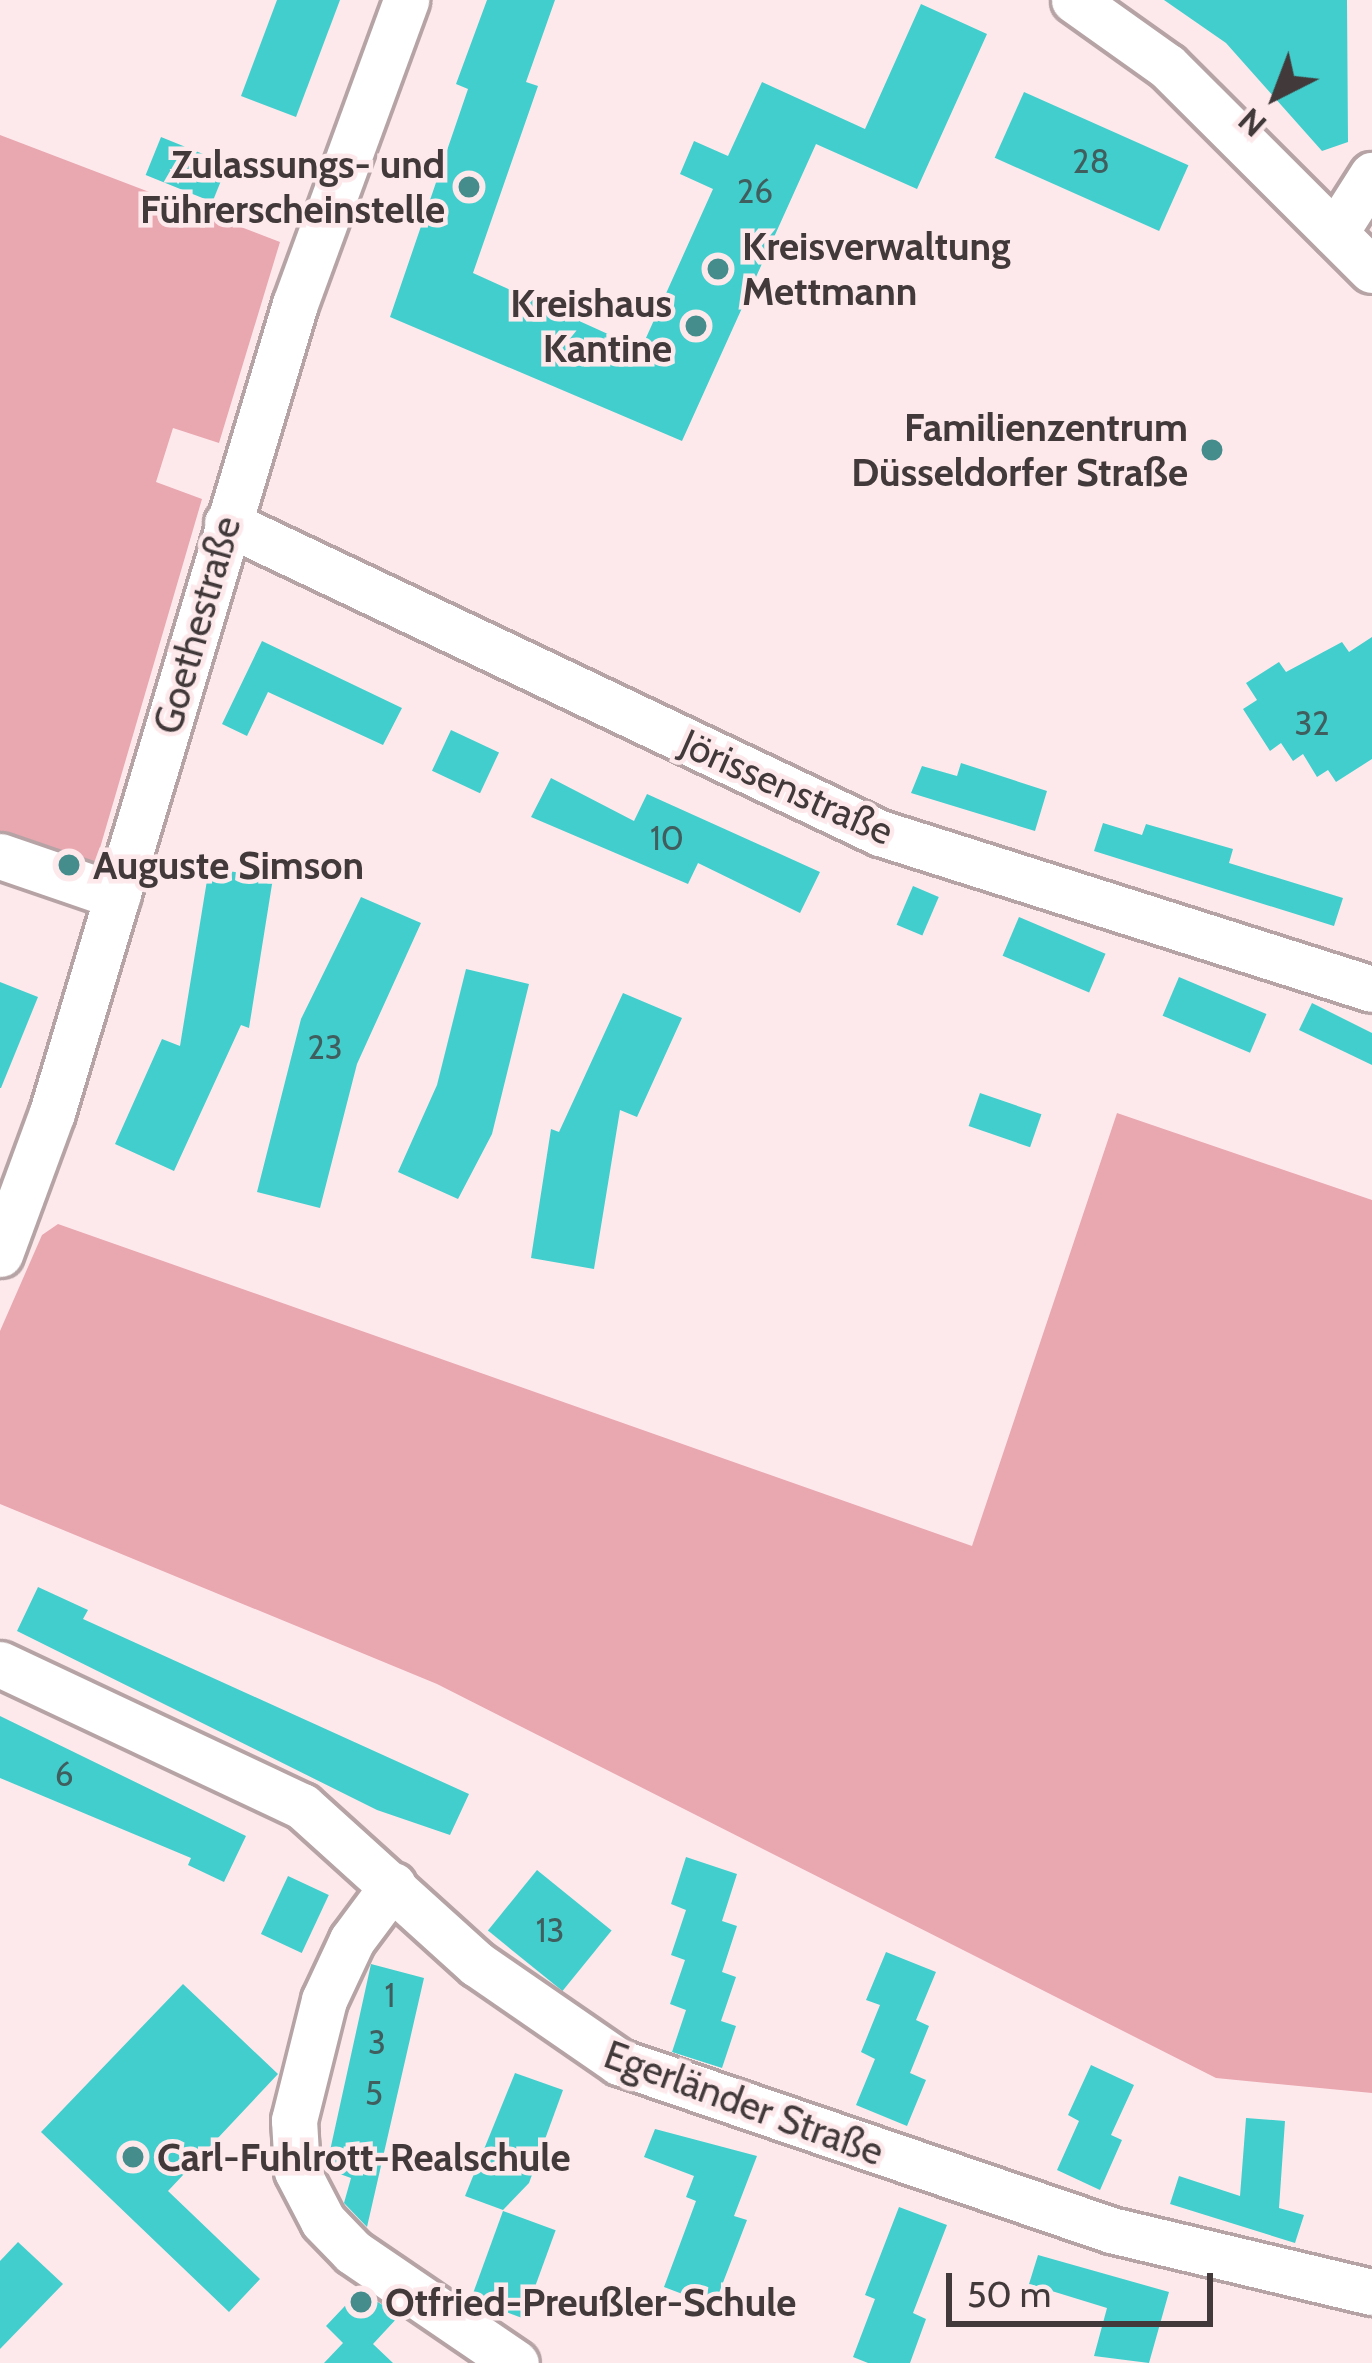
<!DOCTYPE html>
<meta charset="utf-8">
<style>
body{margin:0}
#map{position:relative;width:1372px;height:2363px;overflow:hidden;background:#fde9ec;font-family:Cabin,sans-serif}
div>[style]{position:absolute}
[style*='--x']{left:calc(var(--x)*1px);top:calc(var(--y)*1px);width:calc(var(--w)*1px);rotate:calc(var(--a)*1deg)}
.green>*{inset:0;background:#e9a7b0}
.building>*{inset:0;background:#42cecd;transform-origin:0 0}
.roads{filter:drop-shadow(3px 0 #b6a3a5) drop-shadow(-3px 0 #b6a3a5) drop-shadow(0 3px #b6a3a5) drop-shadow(0 -3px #b6a3a5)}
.minor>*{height:45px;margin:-22.5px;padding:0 22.5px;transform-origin:22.5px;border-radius:22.5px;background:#fff}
.dots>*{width:33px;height:33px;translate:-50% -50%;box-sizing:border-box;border:6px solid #fde9ec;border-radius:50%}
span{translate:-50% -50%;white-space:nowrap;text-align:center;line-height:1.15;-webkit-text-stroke:9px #fde9ec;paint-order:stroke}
.number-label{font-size:33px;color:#415e5f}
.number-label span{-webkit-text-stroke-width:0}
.poi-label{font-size:39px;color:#41393a;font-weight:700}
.right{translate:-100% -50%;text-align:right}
.left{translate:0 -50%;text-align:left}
.street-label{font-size:39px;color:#41393a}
.north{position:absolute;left:1216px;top:36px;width:120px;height:120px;-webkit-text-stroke:9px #fde9ec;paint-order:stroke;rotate:222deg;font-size:33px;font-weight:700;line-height:48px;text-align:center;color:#41393a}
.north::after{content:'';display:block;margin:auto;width:42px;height:54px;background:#41393a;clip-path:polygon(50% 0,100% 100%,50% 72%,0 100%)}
.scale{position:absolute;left:946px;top:2273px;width:267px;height:54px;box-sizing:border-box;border:6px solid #41393a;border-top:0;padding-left:15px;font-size:36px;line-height:42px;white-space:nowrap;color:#41393a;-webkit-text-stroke:9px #fde9ec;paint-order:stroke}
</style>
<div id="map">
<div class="green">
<div style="clip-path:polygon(0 135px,280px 242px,219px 443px,173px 428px,156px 482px,202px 499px,95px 865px,0 840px)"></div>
<div style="clip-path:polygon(1117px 1113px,1372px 1200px,1372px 2093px,1216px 2078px,437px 1684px,0 1504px,0 1331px,42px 1235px,58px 1224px,972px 1546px)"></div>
</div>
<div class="building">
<div style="clip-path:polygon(277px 0,340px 0,296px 117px,241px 96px)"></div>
<div style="clip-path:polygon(487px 0,555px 0,526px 82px,538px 86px,473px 273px,641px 349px,713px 189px,680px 174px,694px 141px,728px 156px,762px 82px,865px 129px,921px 4px,987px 34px,917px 189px,816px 144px,682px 441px,390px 317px,468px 89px,456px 84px)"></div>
<div style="clip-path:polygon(1164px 0,1347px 0,1348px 142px,1322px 151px,1226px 43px)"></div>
<div style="left:1024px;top:92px;width:180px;height:72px;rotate:24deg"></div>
<div style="left:161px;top:137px;width:72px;height:41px;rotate:22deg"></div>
<div style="clip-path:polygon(1372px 637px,1372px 759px,1336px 782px,1328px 770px,1317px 777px,1303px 754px,1293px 761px,1281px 743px,1270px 751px,1243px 709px,1257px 700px,1246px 683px,1279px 662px,1286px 672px,1342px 642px,1349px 652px)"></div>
<div style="clip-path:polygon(262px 641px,402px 708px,383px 745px,268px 692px,247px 736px,222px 724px)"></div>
<div style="left:451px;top:730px;width:53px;height:45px;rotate:25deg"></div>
<div style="clip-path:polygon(961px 763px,1047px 791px,1035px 831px,911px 793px,922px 766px,957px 776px)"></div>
<div style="clip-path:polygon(551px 778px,634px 821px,647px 794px,820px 872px,800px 913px,698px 863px,688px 884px,531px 817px)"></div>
<div style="clip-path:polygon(1103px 823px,1142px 835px,1146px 824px,1233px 849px,1229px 863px,1343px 898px,1334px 926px,1094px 851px)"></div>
<div style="clip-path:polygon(209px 868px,273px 878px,249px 1028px,241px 1025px,174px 1171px,115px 1144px,162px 1039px,180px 1046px)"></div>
<div style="left:913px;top:886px;width:28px;height:42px;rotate:23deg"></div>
<div style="clip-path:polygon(361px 897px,421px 923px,357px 1064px,320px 1208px,257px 1192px,301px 1019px)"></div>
<div style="left:1019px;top:917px;width:94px;height:42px;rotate:23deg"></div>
<div style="clip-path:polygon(466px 969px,529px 984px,492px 1134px,458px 1199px,398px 1172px,437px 1085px)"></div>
<div style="left:1179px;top:977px;width:95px;height:42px;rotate:23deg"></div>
<div style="clip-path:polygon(0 982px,38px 997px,1px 1088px,0 1088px)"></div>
<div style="clip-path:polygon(623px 993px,682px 1018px,637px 1117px,620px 1110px,594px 1269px,531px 1258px,551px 1129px,559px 1132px)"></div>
<div style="clip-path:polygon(1312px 1003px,1372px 1033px,1372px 1065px,1299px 1030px)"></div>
<div style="left:980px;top:1093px;width:65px;height:35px;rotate:19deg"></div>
<div style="clip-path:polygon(38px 1587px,88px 1610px,83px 1619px,469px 1794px,450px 1835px,377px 1810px,17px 1631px)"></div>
<div style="clip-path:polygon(0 1716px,246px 1836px,224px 1882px,188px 1865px,191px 1858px,0 1778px)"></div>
<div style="clip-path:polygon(686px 1857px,737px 1874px,722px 1921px,737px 1926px,722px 1972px,736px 1977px,721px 2021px,736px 2026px,722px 2068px,672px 2052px,686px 2010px,670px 2004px,685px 1960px,671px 1955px,686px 1910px,671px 1904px)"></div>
<div style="left:537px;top:1870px;width:96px;height:78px;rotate:39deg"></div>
<div style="left:288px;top:1876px;width:45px;height:64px;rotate:25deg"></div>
<div style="clip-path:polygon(886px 1952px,936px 1972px,916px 2020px,929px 2026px,910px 2073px,926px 2080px,907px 2126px,856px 2105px,875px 2059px,861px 2052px,880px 2005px,866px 2000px)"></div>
<div style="clip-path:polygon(371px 1964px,424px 1978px,367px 2227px,344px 2203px,351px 2178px,326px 2169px)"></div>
<div style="clip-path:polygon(183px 1984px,278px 2074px,168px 2191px,260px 2279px,229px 2312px,41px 2132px)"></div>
<div style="clip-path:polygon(1091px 2065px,1134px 2085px,1111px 2135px,1122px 2140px,1100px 2190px,1057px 2170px,1079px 2121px,1068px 2115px)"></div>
<div style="clip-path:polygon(515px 2073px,563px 2090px,529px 2183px,503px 2210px,465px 2196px)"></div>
<div style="clip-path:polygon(1246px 2118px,1285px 2121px,1279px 2208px,1304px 2215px,1295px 2243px,1170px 2204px,1179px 2176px,1240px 2196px)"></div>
<div style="clip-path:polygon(655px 2129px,757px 2156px,734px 2216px,747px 2220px,714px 2306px,664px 2287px,696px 2201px,686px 2197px,694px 2176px,644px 2157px)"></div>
<div style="clip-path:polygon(899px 2207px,947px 2225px,913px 2313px,926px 2319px,910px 2363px,868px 2363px,853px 2357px,875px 2299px,865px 2295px)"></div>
<div style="left:503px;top:2211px;width:56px;height:94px;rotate:20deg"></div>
<div style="clip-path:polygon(18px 2242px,63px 2284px,0 2349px,0 2261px)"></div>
<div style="clip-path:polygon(1038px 2255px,1169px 2292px,1149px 2363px,1094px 2356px,1107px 2308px,1029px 2284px)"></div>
<div style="clip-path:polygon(360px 2290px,399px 2316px,373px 2344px,393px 2363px,324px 2363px,343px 2343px,326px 2326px)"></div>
</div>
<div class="roads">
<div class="minor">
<div style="--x:1074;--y:0;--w:114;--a:35.4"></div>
<div style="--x:1167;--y:66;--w:289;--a:44.9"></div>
<div style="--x:1335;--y:233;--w:69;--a:-57.5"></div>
<div style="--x:227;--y:523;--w:723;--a:25.4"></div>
<div style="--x:880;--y:833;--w:516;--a:17.59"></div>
<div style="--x:0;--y:856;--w:124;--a:18.9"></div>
<div style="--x:0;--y:1254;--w:150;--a:-69.8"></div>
<div style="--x:52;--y:1113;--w:845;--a:-73.28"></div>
<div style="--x:295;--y:304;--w:324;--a:-69.9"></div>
<div style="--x:0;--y:1664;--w:334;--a:25.2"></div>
<div style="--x:302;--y:1806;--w:236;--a:42.1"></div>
<div style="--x:477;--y:1964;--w:173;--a:34.6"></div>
<div style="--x:619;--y:2062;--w:520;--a:18.85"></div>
<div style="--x:1111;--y:2230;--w:268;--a:13.4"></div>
<div style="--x:393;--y:1885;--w:69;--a:126.7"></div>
<div style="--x:352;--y:1940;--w:66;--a:115"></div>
<div style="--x:324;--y:2000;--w:124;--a:104"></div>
<div style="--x:294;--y:2120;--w:51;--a:86.6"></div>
<div style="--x:297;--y:2171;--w:56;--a:62.5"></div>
<div style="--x:323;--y:2221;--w:43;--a:45.9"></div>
<div style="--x:353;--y:2252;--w:197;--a:34.3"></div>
</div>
</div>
<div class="dots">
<div style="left:469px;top:187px;background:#458d8c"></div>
<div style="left:718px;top:269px;background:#458d8c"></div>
<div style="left:696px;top:326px;background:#458d8c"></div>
<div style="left:1212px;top:450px;background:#458d8c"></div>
<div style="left:69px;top:865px;background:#458d8c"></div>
<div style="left:133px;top:2157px;background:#458d8c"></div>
<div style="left:361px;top:2302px;background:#458d8c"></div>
</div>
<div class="number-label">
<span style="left:1091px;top:162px">28</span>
<span style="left:755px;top:192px">26</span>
<span style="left:1312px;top:724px">32</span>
<span style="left:667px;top:839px">10</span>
<span style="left:325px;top:1048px">23</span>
<span style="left:64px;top:1775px">6</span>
<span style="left:550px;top:1931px">13</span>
<span style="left:390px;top:1996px">1</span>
<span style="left:377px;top:2043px">3</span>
<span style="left:374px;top:2094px">5</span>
</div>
<div class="poi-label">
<span class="right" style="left:445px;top:187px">Zulassungs- und<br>Führerscheinstelle</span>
<span class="left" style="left:742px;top:269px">Kreisverwaltung<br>Mettmann</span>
<span class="right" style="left:672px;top:326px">Kreishaus<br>Kantine</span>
<span class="right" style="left:1188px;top:450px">Familienzentrum<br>Düsseldorfer Straße</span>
<span class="left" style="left:93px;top:865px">Auguste Simson</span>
<span class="left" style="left:157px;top:2157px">Carl-Fuhlrott-Realschule</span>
<span class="left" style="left:385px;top:2302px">Otfried-Preußler-Schule</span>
</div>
<div class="street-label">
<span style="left:197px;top:625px;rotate:-74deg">Goethestraße</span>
<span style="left:787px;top:787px;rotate:24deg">Jörissenstraße</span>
<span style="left:744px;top:2103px;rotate:20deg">Egerländer Straße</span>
</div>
<div class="north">N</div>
<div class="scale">50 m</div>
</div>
